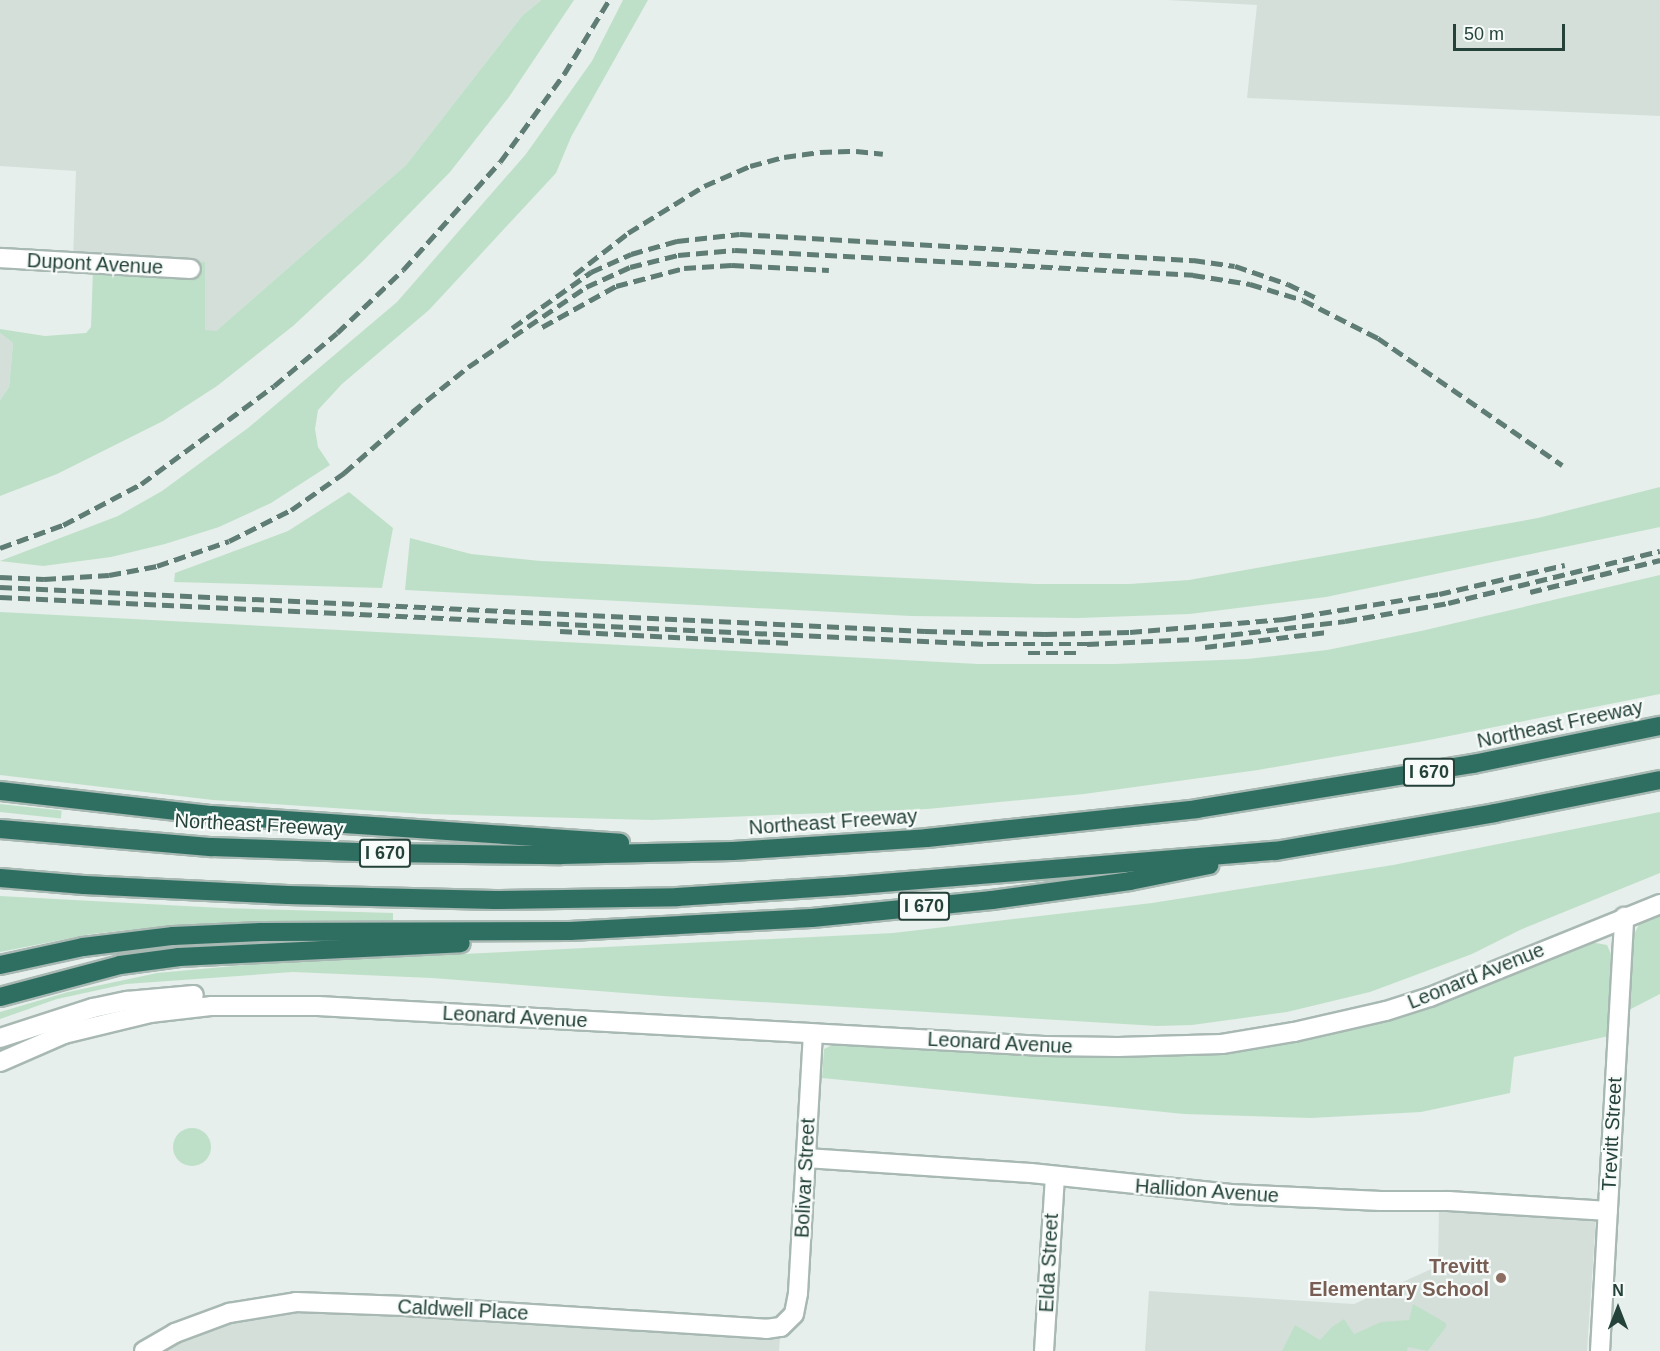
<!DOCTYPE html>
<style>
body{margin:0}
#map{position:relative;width:1660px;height:1351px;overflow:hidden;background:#e6efeb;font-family:Helvetica,sans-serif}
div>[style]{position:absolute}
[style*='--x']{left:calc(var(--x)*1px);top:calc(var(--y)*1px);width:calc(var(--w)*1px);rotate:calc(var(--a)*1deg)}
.built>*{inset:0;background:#d4dfda}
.green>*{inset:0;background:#bfe0c8;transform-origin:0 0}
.round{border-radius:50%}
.roads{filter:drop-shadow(2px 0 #a8b8b2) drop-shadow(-2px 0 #a8b8b2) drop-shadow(0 2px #a8b8b2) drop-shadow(0 -2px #a8b8b2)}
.street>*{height:18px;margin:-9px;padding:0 9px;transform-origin:9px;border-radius:9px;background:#fff}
.secondary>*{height:18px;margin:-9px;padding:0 9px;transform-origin:9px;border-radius:9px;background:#fff}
.highway>*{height:18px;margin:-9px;padding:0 9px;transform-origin:9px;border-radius:9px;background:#2f6f62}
.rail>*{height:4.5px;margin-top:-2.25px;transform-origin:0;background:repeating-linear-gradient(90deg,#5f7d75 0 12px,transparent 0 18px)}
.dots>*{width:16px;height:16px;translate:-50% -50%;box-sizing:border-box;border:3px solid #f7fbf9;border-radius:50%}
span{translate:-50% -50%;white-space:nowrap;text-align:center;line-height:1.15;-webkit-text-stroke:4.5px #f7fbf9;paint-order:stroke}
.shield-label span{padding:2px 4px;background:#f7fbf9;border:2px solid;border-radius:4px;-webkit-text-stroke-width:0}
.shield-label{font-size:18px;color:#24423a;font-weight:700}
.street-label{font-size:20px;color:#24423a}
.education-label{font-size:20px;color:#785e54;font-weight:700}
.right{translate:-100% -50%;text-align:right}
.north{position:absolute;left:1588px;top:1279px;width:60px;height:60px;-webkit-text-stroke:4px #f7fbf9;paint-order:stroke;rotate:0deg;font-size:16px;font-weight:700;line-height:24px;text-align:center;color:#24423a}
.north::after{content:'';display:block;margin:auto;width:21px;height:27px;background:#24423a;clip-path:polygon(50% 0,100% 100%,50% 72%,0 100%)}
.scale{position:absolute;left:1453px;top:24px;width:112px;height:27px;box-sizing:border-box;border:3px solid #24423a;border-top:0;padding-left:8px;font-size:18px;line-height:21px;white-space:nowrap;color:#24423a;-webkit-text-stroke:4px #f7fbf9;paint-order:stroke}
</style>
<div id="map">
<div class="built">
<div style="clip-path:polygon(0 0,541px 0,522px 16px,406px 165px,216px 331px,205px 331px,73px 259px,76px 171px,0 166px)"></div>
<div style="clip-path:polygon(1167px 0,1660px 0,1660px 116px,1247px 98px,1257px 5px)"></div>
<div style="clip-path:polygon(0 333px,13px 343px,9px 387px,0 400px)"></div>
<div style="clip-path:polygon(1439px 1206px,1596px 1217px,1587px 1351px,1145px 1351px,1149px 1291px,1354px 1304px,1438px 1266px)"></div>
<div style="clip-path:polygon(266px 1302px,781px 1324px,779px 1351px,166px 1351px,175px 1334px)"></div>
</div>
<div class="green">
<div style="clip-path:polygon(541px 0,574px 0,509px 97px,450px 172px,363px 261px,293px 326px,217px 386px,163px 421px,57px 474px,0 496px,0 400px,9px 387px,13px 343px,0 333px,0 329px,45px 336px,86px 333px,91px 327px,93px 269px,97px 259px,205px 262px,205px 330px,216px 331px,406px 165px,522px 16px)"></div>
<div style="clip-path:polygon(623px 0,648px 0,571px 137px,556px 173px,429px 310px,342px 384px,318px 410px,315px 429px,318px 447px,330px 465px,271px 503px,219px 527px,165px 544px,111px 557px,43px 566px,0 561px,118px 516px,162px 491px,248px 428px,397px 302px,526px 154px,592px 61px)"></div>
<div style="clip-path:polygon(1660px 487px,1660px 527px,1326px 597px,1190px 614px,1078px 618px,911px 616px,405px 590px,410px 538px,471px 554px,541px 561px,1035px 584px,1129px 584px,1189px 580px,1538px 518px)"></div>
<div style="clip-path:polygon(349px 492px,393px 528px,382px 588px,174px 582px,175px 573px,288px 531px)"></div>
<div style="clip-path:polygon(1660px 575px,1660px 694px,1419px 742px,1258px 770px,1084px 794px,927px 809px,652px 820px,424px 814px,213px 800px,0 775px,0 612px,978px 664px,1115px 664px,1247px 659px,1327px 650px,1421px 631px)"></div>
<div style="left:0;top:804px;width:62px;height:8px;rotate:6deg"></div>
<div style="clip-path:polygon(1660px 812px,1660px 873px,1520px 930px,1472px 954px,1370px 992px,1287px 1012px,1192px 1025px,1157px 1026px,663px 996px,432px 978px,293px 972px,126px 984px,57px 999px,0 1019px,0 1012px,68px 992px,157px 973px,256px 964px,893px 933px,1152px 903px,1393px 865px)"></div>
<div style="clip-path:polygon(0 896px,222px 908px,393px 913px,393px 921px,166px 926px,91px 934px,0 952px)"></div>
<div style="clip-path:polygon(1660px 915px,1660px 994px,1629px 1010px,1633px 937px,1640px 922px)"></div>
<div style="clip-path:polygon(1590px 942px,1607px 945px,1611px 954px,1609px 1036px,1514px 1057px,1510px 1093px,1421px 1112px,1311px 1118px,1184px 1114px,822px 1078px,824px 1049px,837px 1043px,1032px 1055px,1153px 1057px,1214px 1053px,1301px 1040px,1371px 1023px,1452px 998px)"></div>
<div class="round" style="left:173px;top:1128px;width:38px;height:38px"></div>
<div style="clip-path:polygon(1413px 1304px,1446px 1323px,1446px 1327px,1428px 1351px,1408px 1347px,1407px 1351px,1282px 1351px,1295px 1325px,1320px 1340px,1332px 1327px,1344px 1319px,1354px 1334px,1381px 1322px,1409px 1320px)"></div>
</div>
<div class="roads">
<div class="street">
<div style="--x:0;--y:258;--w:191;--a:3.3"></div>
<div style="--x:806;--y:1158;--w:225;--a:3.8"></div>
<div style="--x:1031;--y:1173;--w:201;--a:6"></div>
<div style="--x:1231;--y:1194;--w:150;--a:2.7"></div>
<div style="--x:1381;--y:1201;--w:68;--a:0"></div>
<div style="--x:1449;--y:1201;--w:159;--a:3.6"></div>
<div style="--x:144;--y:1351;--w:36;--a:-30"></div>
<div style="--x:175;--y:1333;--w:58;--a:-20.3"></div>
<div style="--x:229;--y:1313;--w:68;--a:-9.3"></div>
<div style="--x:296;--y:1302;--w:109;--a:2.1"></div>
<div style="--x:405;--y:1306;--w:362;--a:3.6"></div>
<div style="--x:766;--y:1329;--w:15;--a:-8"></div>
<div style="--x:781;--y:1327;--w:18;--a:-45"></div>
<div style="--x:794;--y:1314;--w:21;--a:-79"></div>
<div style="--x:798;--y:1293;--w:259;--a:-86.7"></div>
<div style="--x:1044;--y:1351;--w:175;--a:-86.4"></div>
<div style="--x:1600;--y:1351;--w:435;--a:-86.8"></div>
</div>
<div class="secondary">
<div style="--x:0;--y:1038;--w:98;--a:-17.9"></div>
<div style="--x:93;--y:1008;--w:35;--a:-12"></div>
<div style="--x:127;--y:1001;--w:67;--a:-5.1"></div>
<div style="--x:0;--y:1062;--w:70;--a:-23.6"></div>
<div style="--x:64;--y:1034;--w:89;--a:-13.7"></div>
<div style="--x:150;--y:1013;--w:61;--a:-6.5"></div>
<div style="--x:211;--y:1006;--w:107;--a:0"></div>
<div style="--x:318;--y:1006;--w:727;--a:3.15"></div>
<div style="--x:1044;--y:1046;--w:74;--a:0.8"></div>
<div style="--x:1118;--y:1047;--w:104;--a:-1.7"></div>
<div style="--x:1222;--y:1044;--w:73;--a:-9.5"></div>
<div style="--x:1294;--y:1032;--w:94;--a:-12.9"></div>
<div style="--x:1386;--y:1011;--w:46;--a:-17.7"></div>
<div style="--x:1430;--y:997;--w:248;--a:-22"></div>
</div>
<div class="highway">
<div style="--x:0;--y:791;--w:213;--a:6.5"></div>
<div style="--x:212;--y:815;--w:409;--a:3.9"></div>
<div style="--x:0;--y:829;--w:213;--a:4.9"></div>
<div style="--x:212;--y:847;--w:174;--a:2"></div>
<div style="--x:386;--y:853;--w:175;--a:0.7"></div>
<div style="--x:561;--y:855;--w:172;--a:-1.3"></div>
<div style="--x:733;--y:851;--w:194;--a:-3.8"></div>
<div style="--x:927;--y:838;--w:272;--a:-6.1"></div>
<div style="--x:1197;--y:809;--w:280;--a:-9.3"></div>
<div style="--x:1473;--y:764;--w:191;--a:-11.5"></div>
<div style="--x:0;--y:878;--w:84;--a:4.8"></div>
<div style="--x:84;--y:885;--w:204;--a:2.8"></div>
<div style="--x:288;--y:895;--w:207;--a:1.4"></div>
<div style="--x:495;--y:900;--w:182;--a:-0.9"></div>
<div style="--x:677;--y:897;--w:169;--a:-3.7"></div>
<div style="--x:846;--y:886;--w:430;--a:-4.7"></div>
<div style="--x:1275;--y:851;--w:223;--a:-9.8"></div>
<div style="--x:1495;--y:813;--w:168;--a:-11.3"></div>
<div style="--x:0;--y:965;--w:85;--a:-12.2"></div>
<div style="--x:83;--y:947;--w:91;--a:-7"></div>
<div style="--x:173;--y:936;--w:88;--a:-2.6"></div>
<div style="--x:261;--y:932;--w:309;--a:-0.2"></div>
<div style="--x:570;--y:931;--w:242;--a:-3.1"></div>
<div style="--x:812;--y:918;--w:181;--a:-5.7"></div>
<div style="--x:992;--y:900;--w:139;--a:-7.8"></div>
<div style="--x:1130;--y:881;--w:81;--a:-11.4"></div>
<div style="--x:0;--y:997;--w:124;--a:-14.9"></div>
<div style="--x:120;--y:965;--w:60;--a:-7.7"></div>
<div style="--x:179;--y:957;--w:282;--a:-2.8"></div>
</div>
</div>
<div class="rail">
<div style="--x:574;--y:275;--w:68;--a:-37.9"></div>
<div style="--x:628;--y:233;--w:89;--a:-31.7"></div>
<div style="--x:704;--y:186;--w:50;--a:-23.5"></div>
<div style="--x:750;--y:166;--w:35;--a:-15"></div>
<div style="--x:784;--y:157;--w:36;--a:-8"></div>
<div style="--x:820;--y:152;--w:36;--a:-2"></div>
<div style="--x:856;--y:151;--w:27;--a:6"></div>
<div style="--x:542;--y:327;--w:85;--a:-29"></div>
<div style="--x:616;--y:286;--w:70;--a:-14.8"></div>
<div style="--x:684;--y:268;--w:48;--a:-3.6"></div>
<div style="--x:732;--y:265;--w:97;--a:3"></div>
<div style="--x:512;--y:328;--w:97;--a:-35.3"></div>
<div style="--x:591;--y:272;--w:44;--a:-24.2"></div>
<div style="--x:631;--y:254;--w:48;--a:-15.8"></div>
<div style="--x:677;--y:241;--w:63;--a:-6.3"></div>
<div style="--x:740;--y:234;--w:454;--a:3.3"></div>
<div style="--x:1193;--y:260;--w:42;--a:8.1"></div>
<div style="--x:1235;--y:266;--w:56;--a:18.8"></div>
<div style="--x:1288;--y:284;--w:30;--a:26"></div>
<div style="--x:412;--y:412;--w:72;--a:-38.8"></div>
<div style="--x:468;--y:367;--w:143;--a:-34.1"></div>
<div style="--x:586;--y:287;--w:48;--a:-24.4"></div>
<div style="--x:630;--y:267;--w:49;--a:-14"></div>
<div style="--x:678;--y:255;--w:57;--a:-5"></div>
<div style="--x:735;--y:250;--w:459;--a:3.1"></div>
<div style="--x:1193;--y:275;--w:58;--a:9"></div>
<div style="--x:1250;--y:284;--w:55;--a:16.8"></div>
<div style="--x:1303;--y:300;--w:84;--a:26.9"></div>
<div style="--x:1378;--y:338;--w:224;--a:34.6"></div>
<div style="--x:0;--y:548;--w:67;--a:-20.1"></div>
<div style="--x:63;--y:525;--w:88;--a:-27.7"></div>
<div style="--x:141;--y:484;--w:165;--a:-36.4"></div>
<div style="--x:274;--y:386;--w:82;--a:-40.1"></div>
<div style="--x:337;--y:333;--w:91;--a:-43.7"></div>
<div style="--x:403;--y:270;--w:145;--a:-48.1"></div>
<div style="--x:500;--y:162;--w:109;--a:-54"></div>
<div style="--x:564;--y:74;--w:87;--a:-58.7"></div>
<div style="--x:0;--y:577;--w:44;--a:2.6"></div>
<div style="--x:44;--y:579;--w:65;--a:-3.5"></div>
<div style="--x:109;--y:575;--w:49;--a:-10.6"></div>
<div style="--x:157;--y:566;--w:76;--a:-19.1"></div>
<div style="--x:229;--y:541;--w:69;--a:-26.6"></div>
<div style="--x:291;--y:510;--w:65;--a:-34.9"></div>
<div style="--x:344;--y:473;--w:100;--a:-41.3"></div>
<div style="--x:0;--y:587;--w:926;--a:2.72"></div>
<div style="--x:925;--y:631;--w:120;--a:1.4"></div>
<div style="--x:1045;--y:634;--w:85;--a:-1.3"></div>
<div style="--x:1130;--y:632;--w:155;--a:-4.8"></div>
<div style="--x:1284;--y:619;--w:157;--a:-9.2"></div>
<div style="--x:1439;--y:594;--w:129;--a:-13"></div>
<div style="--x:1530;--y:592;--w:134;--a:-13.8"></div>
<div style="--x:0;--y:597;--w:988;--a:2.73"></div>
<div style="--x:987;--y:644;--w:100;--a:0"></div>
<div style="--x:1087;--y:644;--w:108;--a:-2.7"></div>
<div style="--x:1195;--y:639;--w:151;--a:-6.8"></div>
<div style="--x:1345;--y:621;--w:105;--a:-9.9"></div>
<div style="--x:1448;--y:603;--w:218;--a:-13.8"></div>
<div style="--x:560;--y:631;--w:231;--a:3"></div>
<div style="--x:1205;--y:647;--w:123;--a:-7"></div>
<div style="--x:1028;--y:653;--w:48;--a:0"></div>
</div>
<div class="dots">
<div style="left:1501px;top:1278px;background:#8d6e63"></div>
</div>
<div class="shield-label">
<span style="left:1429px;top:772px">I 670</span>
<span style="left:385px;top:853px">I 670</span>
<span style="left:924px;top:906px">I 670</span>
</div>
<div class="street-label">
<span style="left:95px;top:264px;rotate:3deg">Dupont Avenue</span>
<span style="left:1560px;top:724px;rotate:-12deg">Northeast Freeway</span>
<span style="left:833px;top:822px;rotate:-4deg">Northeast Freeway</span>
<span style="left:259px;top:825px;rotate:3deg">Northeast Freeway</span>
<span style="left:1476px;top:976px;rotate:-22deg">Leonard Avenue</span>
<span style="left:515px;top:1017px;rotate:3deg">Leonard Avenue</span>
<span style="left:1000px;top:1043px;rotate:3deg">Leonard Avenue</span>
<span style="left:1612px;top:1134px;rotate:-87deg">Trevitt Street</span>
<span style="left:805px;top:1178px;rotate:-87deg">Bolivar Street</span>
<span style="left:1207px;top:1191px;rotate:4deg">Hallidon Avenue</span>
<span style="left:1049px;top:1263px;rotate:-87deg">Elda Street</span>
<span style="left:463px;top:1310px;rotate:3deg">Caldwell Place</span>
</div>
<div class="education-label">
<span class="right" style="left:1489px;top:1278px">Trevitt<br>Elementary School</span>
</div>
<div class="north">N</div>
<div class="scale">50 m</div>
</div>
